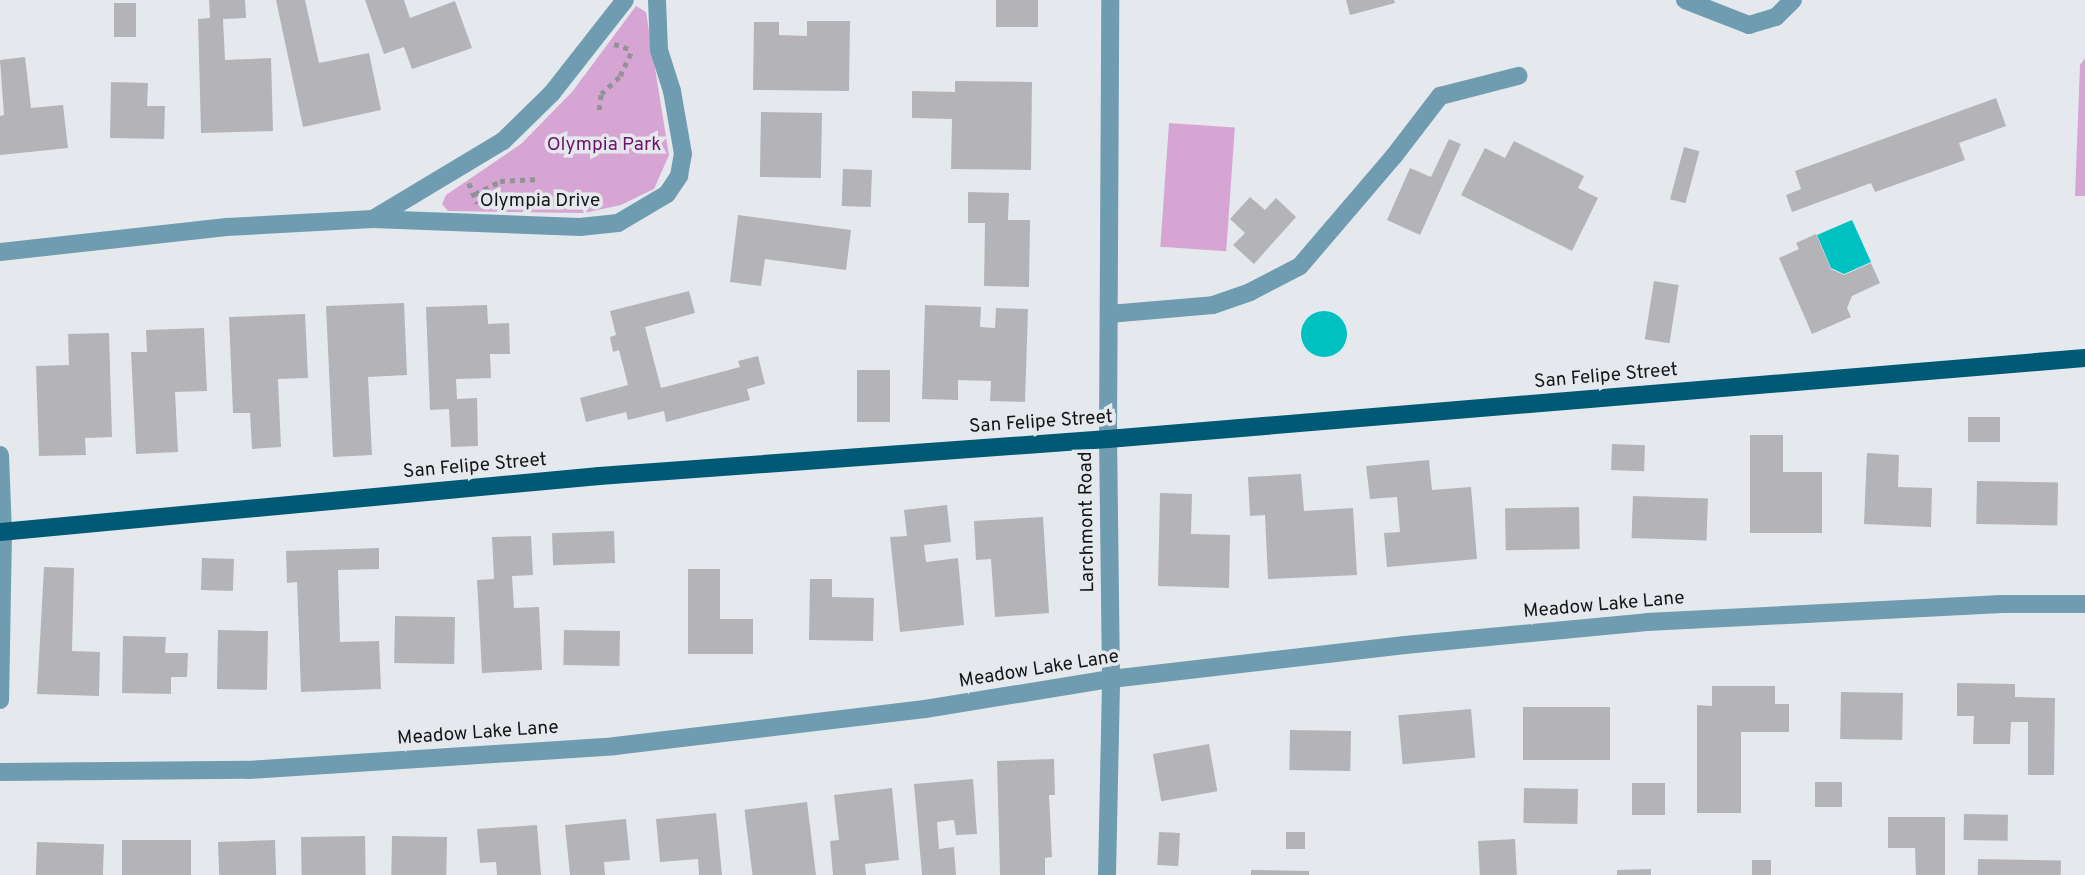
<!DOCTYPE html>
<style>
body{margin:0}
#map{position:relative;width:2085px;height:875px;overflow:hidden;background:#e5e9ee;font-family:Overpass,sans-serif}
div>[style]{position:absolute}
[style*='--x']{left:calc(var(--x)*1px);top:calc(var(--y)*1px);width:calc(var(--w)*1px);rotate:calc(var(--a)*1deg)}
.green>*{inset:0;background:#d7a5d3;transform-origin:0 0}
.water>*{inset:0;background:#00c1c1}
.round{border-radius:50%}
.building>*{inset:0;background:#b4b3b8;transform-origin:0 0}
.path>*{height:4.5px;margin-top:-2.25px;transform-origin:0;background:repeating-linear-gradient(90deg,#919397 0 5px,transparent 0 10px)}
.minor>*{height:18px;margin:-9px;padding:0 9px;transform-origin:9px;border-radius:9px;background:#709cb1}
.major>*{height:18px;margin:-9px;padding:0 9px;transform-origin:9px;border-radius:9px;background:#005a76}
span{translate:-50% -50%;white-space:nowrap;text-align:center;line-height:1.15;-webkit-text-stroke:7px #e5e9ee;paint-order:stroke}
.park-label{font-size:19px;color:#6c146a}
.street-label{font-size:19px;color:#151618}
</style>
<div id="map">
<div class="green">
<div style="clip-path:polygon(636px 6px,646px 12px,669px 155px,654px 189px,621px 205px,584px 213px,448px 211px,442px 204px,446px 195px,521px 144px,572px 92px)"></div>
<div style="clip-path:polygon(2085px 58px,2085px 196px,2075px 196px,2080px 65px)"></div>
<div style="left:1169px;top:123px;width:66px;height:124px;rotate:4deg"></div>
</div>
<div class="water">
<div style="clip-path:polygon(1852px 220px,1871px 262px,1844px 274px,1831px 268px,1817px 235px)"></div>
<div class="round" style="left:1301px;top:311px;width:46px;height:46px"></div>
</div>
<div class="building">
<div style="clip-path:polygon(209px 0,245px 0,246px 18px,223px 19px,225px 60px,271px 58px,273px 131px,201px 133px,198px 19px,210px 18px)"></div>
<div style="clip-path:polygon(276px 0,305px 0,319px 63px,369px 53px,381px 110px,303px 127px)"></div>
<div style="clip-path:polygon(365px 0,404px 0,410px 18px,455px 1px,472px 48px,412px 69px,404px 47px,384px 54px)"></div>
<div style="left:996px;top:0;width:42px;height:27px"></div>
<div style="clip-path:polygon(1346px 0,1394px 0,1395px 3px,1350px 15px)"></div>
<div style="left:114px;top:3px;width:22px;height:34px"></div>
<div style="clip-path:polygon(807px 21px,850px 21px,849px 91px,753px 90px,754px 22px,779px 22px,779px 35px,807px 36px)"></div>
<div style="clip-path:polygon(25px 57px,31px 108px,63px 105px,68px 148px,0 155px,0 116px,4px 115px,0 60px)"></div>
<div style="clip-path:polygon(955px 81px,1032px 82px,1031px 170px,951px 169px,952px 119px,912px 118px,912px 91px,955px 92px)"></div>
<div style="clip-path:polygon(111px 82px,148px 83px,147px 106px,165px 106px,164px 139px,110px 138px)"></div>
<div style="clip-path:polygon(1996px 98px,2006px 126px,1959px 143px,1965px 160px,1875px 192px,1871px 183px,1792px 212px,1786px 195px,1801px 189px,1795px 171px)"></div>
<div style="left:761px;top:112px;width:61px;height:65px;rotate:1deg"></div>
<div style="clip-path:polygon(1449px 139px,1461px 144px,1420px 235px,1387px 220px,1410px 168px,1431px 177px)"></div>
<div style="clip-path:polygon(1514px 141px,1584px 176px,1578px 188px,1598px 198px,1572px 251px,1461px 195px,1485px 148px,1505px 158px)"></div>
<div style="left:1684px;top:147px;width:16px;height:54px;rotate:15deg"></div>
<div style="left:843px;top:169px;width:29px;height:37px;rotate:2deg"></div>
<div style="clip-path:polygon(968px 192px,1009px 193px,1008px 220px,1030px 220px,1029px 287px,984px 286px,985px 223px,968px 223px)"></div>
<div style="clip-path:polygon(1250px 197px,1265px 210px,1276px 198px,1296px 217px,1254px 264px,1233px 245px,1245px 233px,1230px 219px)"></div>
<div style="clip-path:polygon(738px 215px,851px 230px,846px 270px,765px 259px,761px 286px,730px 282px)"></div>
<div style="clip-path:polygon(1816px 234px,1831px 269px,1844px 275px,1871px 263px,1880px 283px,1852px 296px,1847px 308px,1851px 317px,1812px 334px,1779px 258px,1799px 249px,1796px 243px)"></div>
<div style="left:1654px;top:281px;width:25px;height:59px;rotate:9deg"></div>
<div style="clip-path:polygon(689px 291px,695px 313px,645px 327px,661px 388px,740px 367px,738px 361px,758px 356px,765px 384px,747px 389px,750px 400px,666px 422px,664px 411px,628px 420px,626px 412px,586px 422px,580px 398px,628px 385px,619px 350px,613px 352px,610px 337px,616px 335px,610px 311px)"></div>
<div style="clip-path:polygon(404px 303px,407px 375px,368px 377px,372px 455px,333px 457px,326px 306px)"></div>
<div style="clip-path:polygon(487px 305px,488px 324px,509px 323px,510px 354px,490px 354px,491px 378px,456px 379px,457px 399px,477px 398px,478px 446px,451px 447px,449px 409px,430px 410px,426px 307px)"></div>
<div style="clip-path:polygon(925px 305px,981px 307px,980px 327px,995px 328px,996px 308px,1028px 309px,1025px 402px,990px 401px,991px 381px,958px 380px,958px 400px,922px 399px)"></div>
<div style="clip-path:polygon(305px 314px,308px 378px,278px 379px,281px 447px,252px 449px,250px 413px,233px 413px,229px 317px)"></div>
<div style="clip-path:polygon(204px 328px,207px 391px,175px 392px,178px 452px,136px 454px,131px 352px,147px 352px,146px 330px)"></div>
<div style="clip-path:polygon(109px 333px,112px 437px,85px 438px,86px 455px,39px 456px,36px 366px,69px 365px,68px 334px)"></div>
<div style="left:857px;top:370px;width:33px;height:52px"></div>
<div style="left:1968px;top:417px;width:32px;height:25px"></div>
<div style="clip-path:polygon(1750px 435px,1783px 435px,1783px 472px,1822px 472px,1822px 533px,1750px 533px)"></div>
<div style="left:1612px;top:444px;width:33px;height:26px;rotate:2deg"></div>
<div style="clip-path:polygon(1867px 453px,1899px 455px,1898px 487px,1932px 488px,1931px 527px,1864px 524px)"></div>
<div style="clip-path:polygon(1429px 460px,1432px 490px,1471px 487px,1477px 559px,1387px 567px,1384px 533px,1400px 532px,1397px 497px,1370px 499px,1366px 466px)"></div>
<div style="clip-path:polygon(1301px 474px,1304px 511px,1353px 508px,1357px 575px,1268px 579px,1265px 515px,1250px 516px,1248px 477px)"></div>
<div style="left:1977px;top:481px;width:81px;height:43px;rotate:1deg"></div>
<div style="clip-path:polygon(1160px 493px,1192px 494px,1191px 534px,1230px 535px,1229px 588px,1158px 586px)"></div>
<div style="left:1633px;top:496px;width:75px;height:42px;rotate:2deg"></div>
<div style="clip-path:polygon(947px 505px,951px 542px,924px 545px,926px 562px,958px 558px,964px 625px,900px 632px,890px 537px,907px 536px,904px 510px)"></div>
<div style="left:1579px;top:507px;width:42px;height:74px;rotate:89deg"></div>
<div style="clip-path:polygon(1043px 517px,1049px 613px,995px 617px,991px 559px,976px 560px,974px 521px)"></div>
<div style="left:614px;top:531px;width:32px;height:62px;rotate:88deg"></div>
<div style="clip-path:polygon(531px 536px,533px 575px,512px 576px,514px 608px,539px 607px,542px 670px,482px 673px,477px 580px,494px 579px,492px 537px)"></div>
<div style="clip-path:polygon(379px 548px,379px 569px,338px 570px,340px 642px,379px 641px,381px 689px,301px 692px,297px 582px,287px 583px,286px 551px)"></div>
<div style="left:202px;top:558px;width:32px;height:32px;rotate:2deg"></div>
<div style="clip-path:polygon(44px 567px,74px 568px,72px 651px,100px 652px,99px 696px,37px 694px)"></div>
<div style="clip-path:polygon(688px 569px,720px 569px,720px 619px,753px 619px,753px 654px,688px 654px)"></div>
<div style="clip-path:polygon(810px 579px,832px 579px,832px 597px,874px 598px,873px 641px,809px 640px)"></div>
<div style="left:395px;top:616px;width:60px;height:47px;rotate:1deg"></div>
<div style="left:218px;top:630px;width:50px;height:59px;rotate:1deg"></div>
<div style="left:564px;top:630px;width:56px;height:35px;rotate:1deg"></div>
<div style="clip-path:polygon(123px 636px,166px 637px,165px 653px,188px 653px,187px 677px,171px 677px,171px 694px,122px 693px)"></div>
<div style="clip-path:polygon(1957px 683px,2015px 684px,2015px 697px,2055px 698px,2054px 775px,2028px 775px,2028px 722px,2011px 722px,2010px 744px,1973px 744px,1974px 716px,1957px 716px)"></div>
<div style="clip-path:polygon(1712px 686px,1775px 686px,1775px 704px,1789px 704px,1789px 732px,1741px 732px,1741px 813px,1697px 813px,1697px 705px,1712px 706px)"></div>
<div style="left:1841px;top:692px;width:62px;height:47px;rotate:1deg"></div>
<div style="left:1523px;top:707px;width:87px;height:53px"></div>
<div style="left:1471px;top:709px;width:49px;height:73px;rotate:85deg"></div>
<div style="left:1290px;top:730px;width:61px;height:40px;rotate:1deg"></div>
<div style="left:1209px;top:744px;width:48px;height:57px;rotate:80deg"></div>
<div style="clip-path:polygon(1054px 759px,1055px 795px,1049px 795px,1052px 857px,1045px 858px,1045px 875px,1000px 875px,997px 761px)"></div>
<div style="clip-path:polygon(973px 779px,977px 834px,956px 835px,954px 820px,937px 822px,939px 849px,954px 847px,956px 875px,922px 875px,914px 784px)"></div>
<div style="left:1815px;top:782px;width:27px;height:25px"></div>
<div style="left:1632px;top:783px;width:33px;height:32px"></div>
<div style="clip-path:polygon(892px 788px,899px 860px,865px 864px,866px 875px,833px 875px,830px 841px,839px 840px,834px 795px)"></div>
<div style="left:1524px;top:788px;width:54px;height:35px;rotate:1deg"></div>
<div style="left:807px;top:802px;width:74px;height:63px;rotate:83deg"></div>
<div style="clip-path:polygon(716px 813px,722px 875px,699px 875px,698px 859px,660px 862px,656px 819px)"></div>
<div style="left:1964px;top:814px;width:44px;height:26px;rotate:1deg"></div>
<div style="clip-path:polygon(1888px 817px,1945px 817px,1945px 875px,1916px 875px,1915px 848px,1888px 848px)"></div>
<div style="clip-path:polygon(626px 819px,630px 860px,604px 862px,605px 875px,570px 875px,565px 825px)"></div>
<div style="clip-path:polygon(537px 825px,541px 875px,497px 875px,496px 862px,480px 863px,477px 829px)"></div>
<div style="left:1159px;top:832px;width:21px;height:33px;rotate:3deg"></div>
<div style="left:1286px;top:832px;width:19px;height:17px"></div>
<div style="left:365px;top:836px;width:39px;height:64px;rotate:89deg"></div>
<div style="left:392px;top:836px;width:55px;height:39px;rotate:1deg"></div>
<div style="left:1515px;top:839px;width:36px;height:37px;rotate:87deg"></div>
<div style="left:122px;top:840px;width:69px;height:35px"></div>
<div style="left:275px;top:840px;width:35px;height:57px;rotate:88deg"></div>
<div style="left:37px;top:842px;width:67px;height:33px;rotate:2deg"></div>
<div style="left:1978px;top:859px;width:83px;height:16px;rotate:1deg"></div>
<div style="left:1752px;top:860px;width:19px;height:15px"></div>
<div style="clip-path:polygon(1651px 869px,1651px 875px,1617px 875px,1617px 870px)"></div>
<div style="clip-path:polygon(1251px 870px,1309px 871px,1309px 875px,1251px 875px)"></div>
</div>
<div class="path">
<div style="--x:614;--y:44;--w:19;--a:18"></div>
<div style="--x:599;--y:110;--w:16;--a:-83"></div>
<div style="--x:601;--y:94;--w:26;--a:-43"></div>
<div style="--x:620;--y:76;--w:29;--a:-65"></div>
<div style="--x:469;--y:183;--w:22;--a:68"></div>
<div style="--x:475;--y:194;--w:28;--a:-27"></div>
<div style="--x:500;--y:181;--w:40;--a:-2.9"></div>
</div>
<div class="minor">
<div style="--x:1685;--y:0;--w:69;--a:21.3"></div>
<div style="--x:1749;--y:25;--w:28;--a:-17"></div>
<div style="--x:1776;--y:17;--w:24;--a:-45"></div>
<div style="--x:373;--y:219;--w:207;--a:2.2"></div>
<div style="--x:580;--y:227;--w:38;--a:-6"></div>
<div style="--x:618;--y:223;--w:57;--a:-30.6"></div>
<div style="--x:667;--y:194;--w:22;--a:-56"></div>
<div style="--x:679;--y:176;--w:22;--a:-80"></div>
<div style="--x:683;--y:154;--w:64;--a:-99.9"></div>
<div style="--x:672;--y:91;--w:43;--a:-107.6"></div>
<div style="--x:659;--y:50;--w:50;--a:-92.3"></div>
<div style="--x:0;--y:252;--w:228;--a:-6.3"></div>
<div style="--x:227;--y:227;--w:146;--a:-3.1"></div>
<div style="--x:373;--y:219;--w:152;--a:-31"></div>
<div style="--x:503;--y:141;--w:69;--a:-44.4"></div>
<div style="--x:552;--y:93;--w:118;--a:-51.9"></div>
<div style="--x:1109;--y:314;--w:104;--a:-4.9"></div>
<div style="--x:1213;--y:305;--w:39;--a:-19"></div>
<div style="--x:1250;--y:292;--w:56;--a:-27.5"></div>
<div style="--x:1300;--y:266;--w:145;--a:-49.5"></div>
<div style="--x:1394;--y:156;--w:76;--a:-52.5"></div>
<div style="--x:1440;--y:96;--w:81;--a:-14.4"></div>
<div style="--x:0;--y:455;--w:77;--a:87.8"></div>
<div style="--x:3;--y:532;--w:168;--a:91"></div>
<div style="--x:0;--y:772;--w:248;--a:-0.5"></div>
<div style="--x:248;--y:770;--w:368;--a:-3.7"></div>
<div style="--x:615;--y:746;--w:312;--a:-6.8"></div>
<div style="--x:925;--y:709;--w:188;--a:-9.2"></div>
<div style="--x:1111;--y:679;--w:296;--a:-6.6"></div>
<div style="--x:1405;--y:645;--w:243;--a:-5.4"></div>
<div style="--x:1647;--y:622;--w:355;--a:-2.9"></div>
<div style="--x:2002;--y:604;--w:83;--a:0"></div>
<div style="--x:1107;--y:875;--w:196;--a:-88.8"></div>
<div style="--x:1111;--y:679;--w:240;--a:-90.7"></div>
<div style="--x:1108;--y:439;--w:439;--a:-89.7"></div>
</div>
<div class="major">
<div style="--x:0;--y:532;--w:602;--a:-5.34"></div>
<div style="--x:599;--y:476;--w:510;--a:-4.16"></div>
<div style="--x:1108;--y:439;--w:980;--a:-4.74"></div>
</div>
<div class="park-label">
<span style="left:604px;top:146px">Olympia Park</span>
</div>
<div class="street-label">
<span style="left:540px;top:202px">Olympia Drive</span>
<span style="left:1606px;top:377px;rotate:-5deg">San Felipe Street</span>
<span style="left:1041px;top:423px;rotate:-4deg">San Felipe Street</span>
<span style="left:475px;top:467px;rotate:-5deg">San Felipe Street</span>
<span style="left:1088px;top:522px;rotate:-91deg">Larchmont Road</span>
<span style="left:1604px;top:606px;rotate:-5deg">Meadow Lake Lane</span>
<span style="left:1039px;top:670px;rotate:-9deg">Meadow Lake Lane</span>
<span style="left:478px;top:734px;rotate:-4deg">Meadow Lake Lane</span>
</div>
</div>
